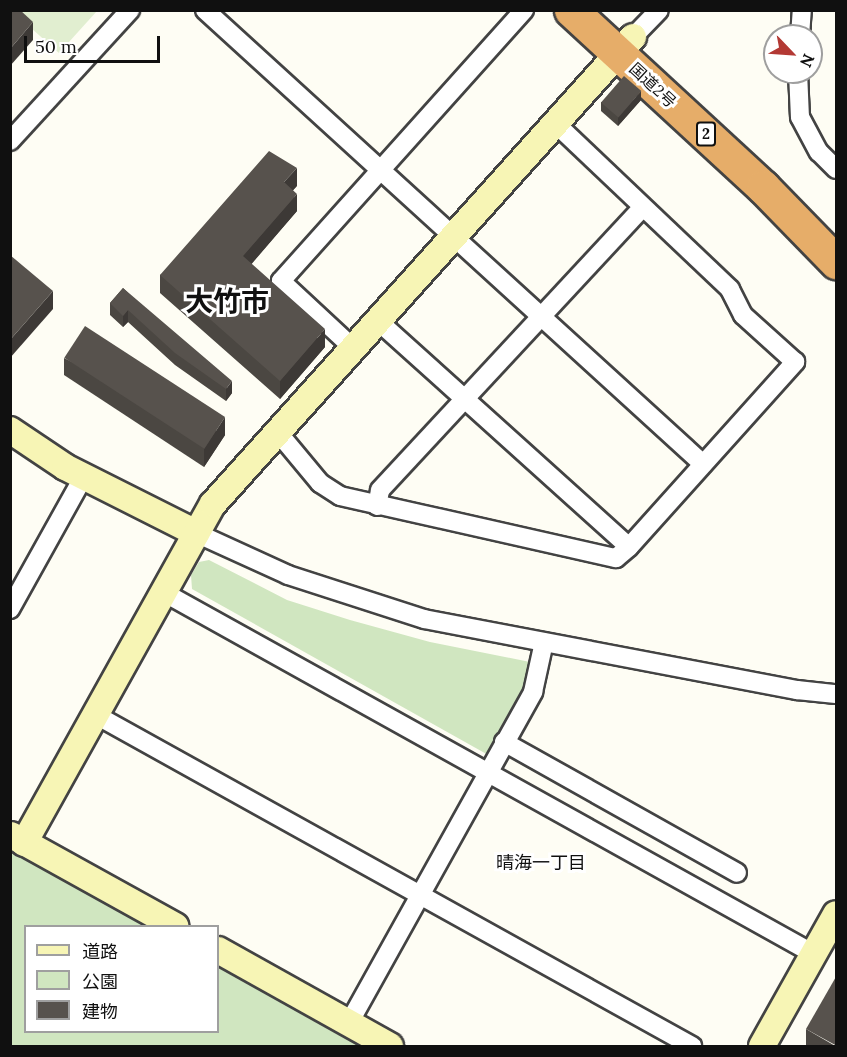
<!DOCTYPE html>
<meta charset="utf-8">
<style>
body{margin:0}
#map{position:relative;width:847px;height:1057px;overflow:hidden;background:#fefdf4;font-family:Lora,"Noto Sans JP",serif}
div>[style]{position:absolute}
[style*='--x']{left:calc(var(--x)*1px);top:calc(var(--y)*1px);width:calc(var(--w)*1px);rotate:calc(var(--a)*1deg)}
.green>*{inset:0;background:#d0e6c0}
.pitch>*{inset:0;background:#e1eed0}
.roads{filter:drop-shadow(2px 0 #434343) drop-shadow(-2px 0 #434343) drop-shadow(0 2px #434343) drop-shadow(0 -2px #434343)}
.street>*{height:18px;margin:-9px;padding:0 9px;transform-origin:9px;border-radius:9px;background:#fff}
.secondary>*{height:26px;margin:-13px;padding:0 13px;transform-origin:13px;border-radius:13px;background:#f7f5b5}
.highway>*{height:33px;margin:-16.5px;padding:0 16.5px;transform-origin:16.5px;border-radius:16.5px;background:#e6ad69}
.wall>*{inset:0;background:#4b4742}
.shaded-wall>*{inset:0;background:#3d3936}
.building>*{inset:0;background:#57524d;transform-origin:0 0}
span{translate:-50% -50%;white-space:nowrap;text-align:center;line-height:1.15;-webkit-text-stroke:6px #fff;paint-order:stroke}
.shield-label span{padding:2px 4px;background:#fff;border:2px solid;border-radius:4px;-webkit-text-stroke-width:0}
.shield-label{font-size:15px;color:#101010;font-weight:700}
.street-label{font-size:16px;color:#101010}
.neighbourhood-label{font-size:18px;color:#101010}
.town-label{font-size:28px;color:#101010;font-weight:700}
.frame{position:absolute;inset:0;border:12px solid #101010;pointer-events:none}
.legend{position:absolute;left:24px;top:925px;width:195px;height:108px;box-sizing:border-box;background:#fff;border:2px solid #9f9f9f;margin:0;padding:8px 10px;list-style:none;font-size:18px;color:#101010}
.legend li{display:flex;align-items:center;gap:12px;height:30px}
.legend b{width:30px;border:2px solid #9f9f9f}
.north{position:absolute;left:763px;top:24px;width:60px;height:60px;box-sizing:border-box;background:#fff;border:2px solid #9f9f9f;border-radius:50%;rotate:115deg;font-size:16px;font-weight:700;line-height:24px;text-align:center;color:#101010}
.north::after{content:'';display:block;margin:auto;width:21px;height:27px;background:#b33934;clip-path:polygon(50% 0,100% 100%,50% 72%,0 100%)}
.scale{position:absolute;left:24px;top:36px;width:136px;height:27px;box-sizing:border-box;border:3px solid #101010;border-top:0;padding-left:8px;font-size:18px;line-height:21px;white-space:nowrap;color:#101010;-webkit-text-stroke:4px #fff;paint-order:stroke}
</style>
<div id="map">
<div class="green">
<div style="clip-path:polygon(209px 560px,287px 600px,350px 620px,430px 642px,530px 662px,524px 690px,490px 756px,192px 589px,191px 575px,199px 562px)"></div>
<div style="clip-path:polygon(10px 851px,147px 926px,26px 926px,26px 1032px,218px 1032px,218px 967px,359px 1046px,11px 1046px)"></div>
</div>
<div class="pitch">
<div style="clip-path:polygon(12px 11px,97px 11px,59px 53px)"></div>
</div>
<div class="roads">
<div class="street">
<div style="--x:205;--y:10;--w:674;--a:42.35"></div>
<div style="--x:800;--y:36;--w:26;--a:-86"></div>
<div style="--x:633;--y:37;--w:37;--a:-46"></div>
<div style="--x:798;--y:72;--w:45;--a:87.5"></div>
<div style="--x:800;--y:117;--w:40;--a:62"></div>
<div style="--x:819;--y:152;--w:24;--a:45"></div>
<div style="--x:10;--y:141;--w:178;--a:-47.5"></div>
<div style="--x:377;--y:320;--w:339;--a:42"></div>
<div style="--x:352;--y:347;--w:97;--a:-137.1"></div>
<div style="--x:281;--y:281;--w:364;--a:-48.1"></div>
<div style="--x:276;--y:430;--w:69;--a:50.3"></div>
<div style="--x:320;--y:483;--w:24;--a:33"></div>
<div style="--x:340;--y:496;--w:283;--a:12.7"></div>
<div style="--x:616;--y:558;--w:17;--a:-40"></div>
<div style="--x:629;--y:547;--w:249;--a:-48.1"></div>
<div style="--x:795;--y:362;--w:70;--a:-137.9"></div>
<div style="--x:743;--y:315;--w:29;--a:-117"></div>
<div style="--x:730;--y:289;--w:240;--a:-136.5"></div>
<div style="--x:377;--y:506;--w:16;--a:-79"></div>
<div style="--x:380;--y:490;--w:386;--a:-47.1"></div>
<div style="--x:196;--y:533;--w:101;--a:24.5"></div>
<div style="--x:288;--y:575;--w:143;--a:17.9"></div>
<div style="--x:424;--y:619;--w:380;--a:10.8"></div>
<div style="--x:797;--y:690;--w:39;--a:6"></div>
<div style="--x:163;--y:592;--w:745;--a:29.08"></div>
<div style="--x:10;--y:609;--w:152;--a:-60.9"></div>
<div style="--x:96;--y:715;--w:682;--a:29.05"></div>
<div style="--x:504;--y:742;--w:267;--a:29.3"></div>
<div style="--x:349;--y:1023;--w:379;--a:-60.9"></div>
<div style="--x:533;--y:692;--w:51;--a:-77.6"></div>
</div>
<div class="secondary">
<div style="--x:10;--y:430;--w:66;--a:33.9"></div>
<div style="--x:65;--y:467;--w:147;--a:26.7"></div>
<div style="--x:11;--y:835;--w:188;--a:29"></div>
<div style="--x:24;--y:843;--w:388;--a:-60.9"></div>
<div style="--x:213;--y:504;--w:628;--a:-48.03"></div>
<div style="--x:218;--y:950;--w:197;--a:29.2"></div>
<div style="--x:762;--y:1046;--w:151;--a:-60.7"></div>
</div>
<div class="highway">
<div style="--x:571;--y:10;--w:261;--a:42.7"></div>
<div style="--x:763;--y:187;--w:105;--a:45.8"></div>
</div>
</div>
<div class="wall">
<div style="clip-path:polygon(641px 100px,618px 126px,601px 111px,601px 102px)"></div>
<div style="clip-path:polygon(297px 186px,293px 190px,297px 211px,251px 264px,325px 347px,280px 399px,160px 293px,160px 275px)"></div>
<div style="clip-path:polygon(123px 288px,232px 393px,226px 401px,175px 365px,128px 322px,123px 327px,110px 315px,110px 303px)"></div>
<div style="clip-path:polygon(64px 358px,225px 435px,204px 467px,64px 375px)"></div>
<div style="clip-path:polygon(806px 1029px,837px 1047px,806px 1047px)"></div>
</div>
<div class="shaded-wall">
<div style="clip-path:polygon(33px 22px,33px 40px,10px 66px,10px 49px)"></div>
<div style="clip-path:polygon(641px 91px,641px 100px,618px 126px,618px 117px)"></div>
<div style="clip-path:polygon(297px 168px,297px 186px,284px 200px,284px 182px)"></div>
<div style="clip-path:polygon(297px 194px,297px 211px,243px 274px,243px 256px)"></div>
<div style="clip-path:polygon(53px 291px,53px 309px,10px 358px,10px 340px)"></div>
<div style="clip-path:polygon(128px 310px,128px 322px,123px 327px,123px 316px)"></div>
<div style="clip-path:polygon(325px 329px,325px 347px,280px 399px,280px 381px)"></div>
<div style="clip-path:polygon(232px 381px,232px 393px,226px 401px,226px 389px)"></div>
<div style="clip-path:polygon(225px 417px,225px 435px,204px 467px,204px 449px)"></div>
</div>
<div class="building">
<div style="clip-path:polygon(10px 10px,20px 10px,33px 22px,10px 49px)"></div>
<div style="left:624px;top:76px;width:23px;height:35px;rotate:41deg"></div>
<div style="clip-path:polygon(269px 151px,297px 168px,284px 182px,297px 194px,243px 256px,325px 329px,280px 381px,160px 275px)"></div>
<div style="clip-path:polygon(10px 255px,53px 291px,10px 340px)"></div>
<div style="clip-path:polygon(123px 288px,232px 381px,226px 389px,175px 353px,128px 310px,123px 316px,110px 303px)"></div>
<div style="left:85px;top:326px;width:167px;height:38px;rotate:33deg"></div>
<div style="clip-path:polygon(837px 975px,837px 1046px,806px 1029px)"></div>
</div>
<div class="shield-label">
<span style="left:706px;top:134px">2</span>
</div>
<div class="street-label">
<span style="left:653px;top:85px;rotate:43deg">国道2号</span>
</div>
<div class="neighbourhood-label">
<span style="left:541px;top:863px">晴海一丁目</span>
</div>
<div class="town-label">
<span style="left:227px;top:301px">大竹市</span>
</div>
<div class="frame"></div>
<ul class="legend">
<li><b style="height:8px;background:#f7f5b5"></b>道路</li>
<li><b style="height:16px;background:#d0e6c0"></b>公園</li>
<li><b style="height:16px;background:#57524d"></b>建物</li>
</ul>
<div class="north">N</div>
<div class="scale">50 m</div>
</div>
